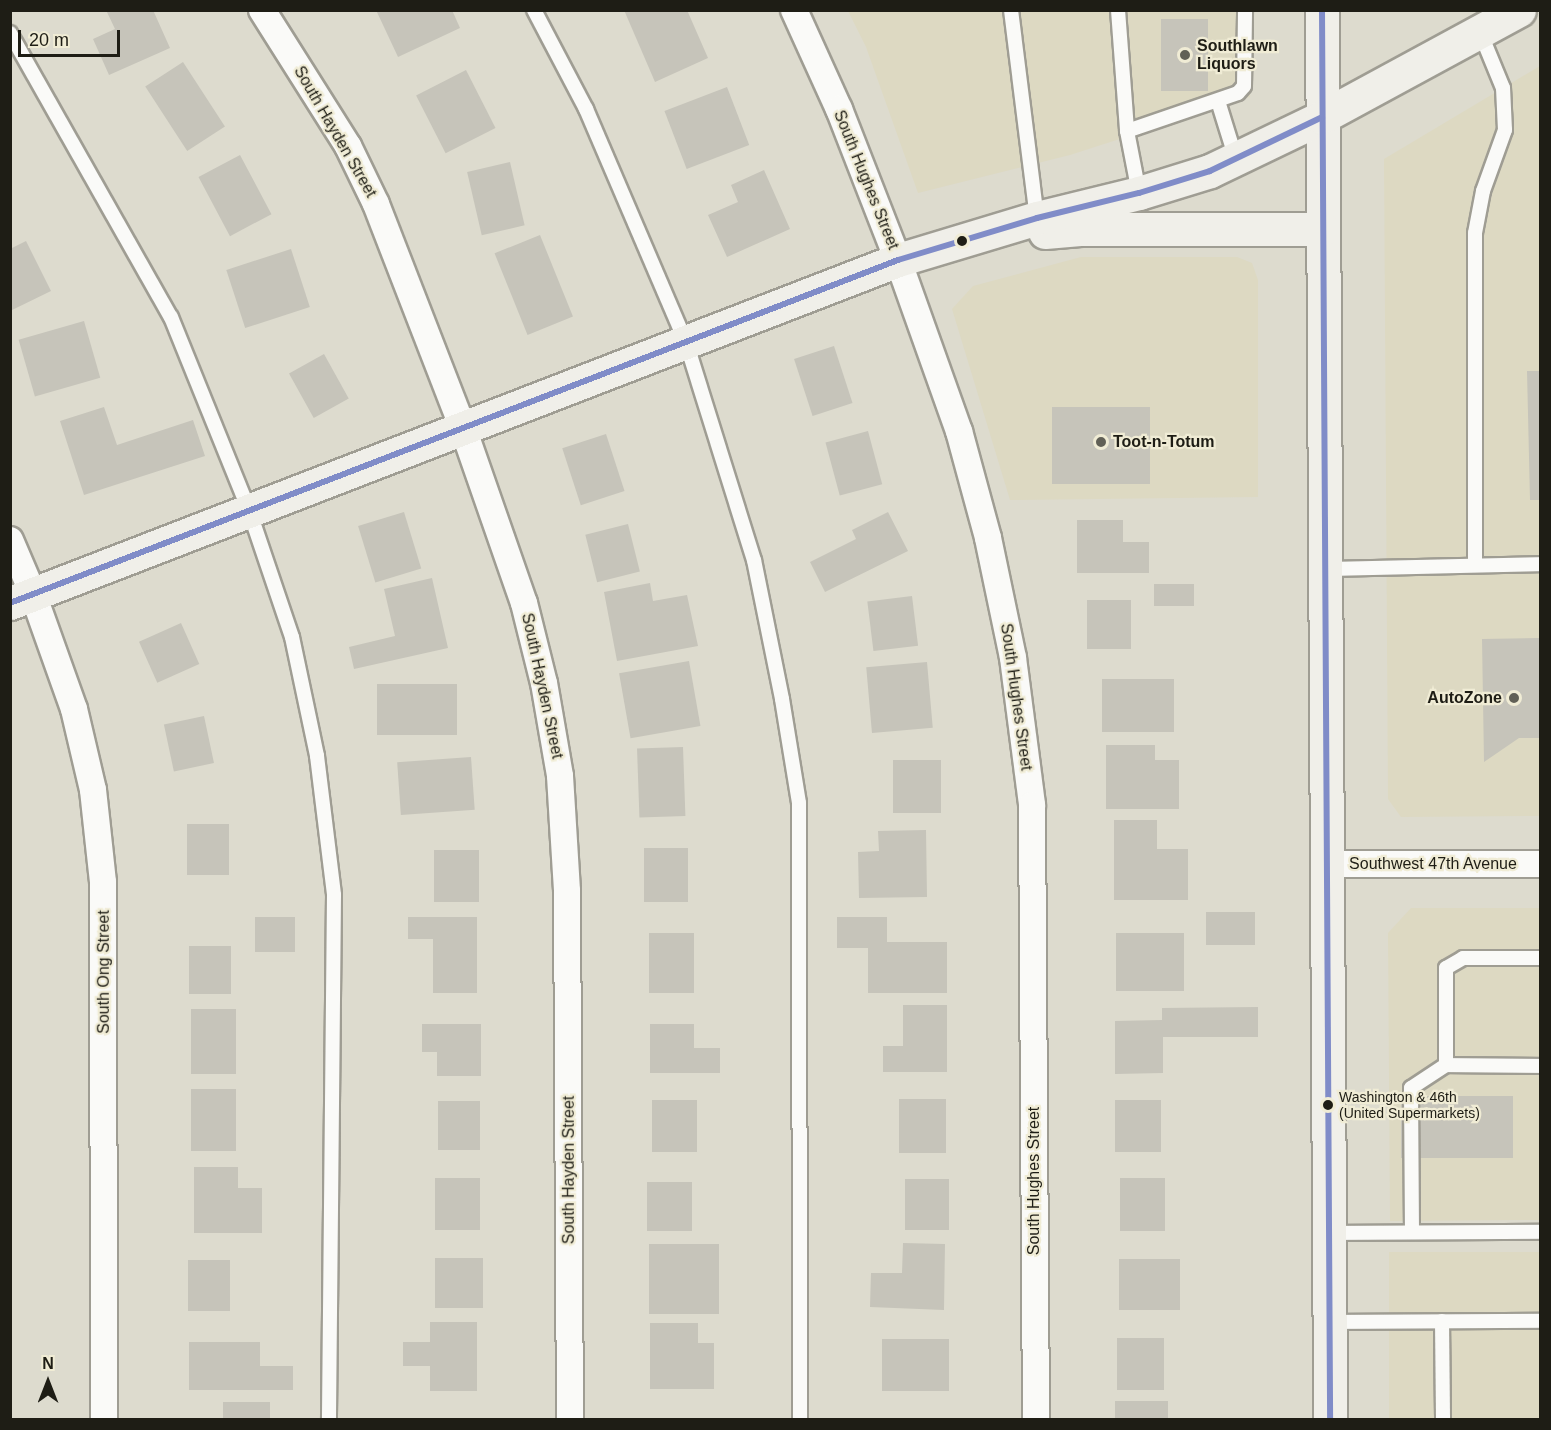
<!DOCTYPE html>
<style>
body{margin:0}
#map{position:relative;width:1551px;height:1430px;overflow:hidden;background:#dddbce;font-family:Arial,sans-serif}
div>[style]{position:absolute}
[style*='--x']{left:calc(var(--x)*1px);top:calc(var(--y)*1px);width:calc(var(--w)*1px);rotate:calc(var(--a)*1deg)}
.built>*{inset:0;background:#ddd9c2;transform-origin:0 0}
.building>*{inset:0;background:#c6c4ba;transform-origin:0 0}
.roads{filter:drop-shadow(2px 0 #9f9d93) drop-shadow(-2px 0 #9f9d93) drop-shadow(0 2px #9f9d93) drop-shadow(0 -2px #9f9d93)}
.service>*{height:14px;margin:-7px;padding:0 7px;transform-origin:7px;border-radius:7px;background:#fafaf8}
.minor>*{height:26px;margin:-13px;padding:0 13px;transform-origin:13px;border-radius:13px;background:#fafaf8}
.secondary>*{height:33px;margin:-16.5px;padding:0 16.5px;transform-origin:16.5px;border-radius:16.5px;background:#f0efe9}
.bus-1>*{height:6px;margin:-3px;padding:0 3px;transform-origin:3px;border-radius:3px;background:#808cc8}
.dots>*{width:16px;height:16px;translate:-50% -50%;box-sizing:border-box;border:3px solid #f0ecd5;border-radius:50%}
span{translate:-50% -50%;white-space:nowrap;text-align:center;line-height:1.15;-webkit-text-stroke:4.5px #f0ecd5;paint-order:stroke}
.bus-label{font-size:14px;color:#1e1d15}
.left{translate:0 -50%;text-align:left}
.poi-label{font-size:16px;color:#1e1d15;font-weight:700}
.right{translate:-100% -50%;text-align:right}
.street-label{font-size:16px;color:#1e1d15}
.frame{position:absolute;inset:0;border:12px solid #1e1d15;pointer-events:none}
.north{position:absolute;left:18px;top:1352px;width:60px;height:60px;-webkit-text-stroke:4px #f0ecd5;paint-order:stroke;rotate:0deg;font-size:16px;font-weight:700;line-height:24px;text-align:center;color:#1e1d15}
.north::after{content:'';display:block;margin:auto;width:21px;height:27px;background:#1e1d15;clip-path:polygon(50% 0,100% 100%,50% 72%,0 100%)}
.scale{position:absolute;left:18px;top:30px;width:102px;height:27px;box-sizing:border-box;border:3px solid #1e1d15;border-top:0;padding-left:8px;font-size:18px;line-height:21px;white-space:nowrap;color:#1e1d15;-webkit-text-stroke:4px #f0ecd5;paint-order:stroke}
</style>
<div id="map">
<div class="built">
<div style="clip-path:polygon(848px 11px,1253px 11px,1250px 97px,1070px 155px,918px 193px,866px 47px)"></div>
<div style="clip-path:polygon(1540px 66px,1540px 816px,1401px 817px,1388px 799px,1384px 159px)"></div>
<div style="clip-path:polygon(1081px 257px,1237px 257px,1252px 263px,1258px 280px,1258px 497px,1010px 500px,952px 309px,973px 286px)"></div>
<div style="clip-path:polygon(1411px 908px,1540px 908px,1540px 1220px,1390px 1221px,1388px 933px)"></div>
<div style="left:1389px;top:1252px;width:151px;height:167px"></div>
</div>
<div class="building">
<div style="clip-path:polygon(106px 10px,153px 10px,170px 48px,109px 75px,93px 39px,115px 29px)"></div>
<div style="clip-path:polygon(376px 10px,452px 10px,460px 28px,398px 57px)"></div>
<div style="clip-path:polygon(624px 10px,687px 10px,708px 58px,655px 82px)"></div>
<div style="left:1161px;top:19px;width:47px;height:72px"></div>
<div style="left:183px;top:62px;width:77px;height:45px;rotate:57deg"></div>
<div style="left:466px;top:70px;width:65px;height:56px;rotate:63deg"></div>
<div style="left:727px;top:87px;width:62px;height:67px;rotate:69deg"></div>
<div style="left:240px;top:155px;width:67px;height:47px;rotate:62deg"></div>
<div style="left:510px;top:162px;width:65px;height:44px;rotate:77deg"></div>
<div style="clip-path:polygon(764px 170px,790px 229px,727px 257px,708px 215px,738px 202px,731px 185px)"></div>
<div style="left:540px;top:235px;width:88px;height:49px;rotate:68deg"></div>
<div style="clip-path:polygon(26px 241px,51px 291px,10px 311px,10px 249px)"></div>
<div style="left:291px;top:249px;width:61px;height:68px;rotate:72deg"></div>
<div style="left:84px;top:321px;width:59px;height:68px;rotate:74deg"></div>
<div style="left:834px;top:346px;width:60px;height:42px;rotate:72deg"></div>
<div style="left:324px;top:354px;width:51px;height:40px;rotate:61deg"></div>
<div style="clip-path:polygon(1527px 371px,1540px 371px,1540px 500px,1530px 500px)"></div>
<div style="clip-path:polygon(104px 407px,117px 445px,193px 420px,205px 456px,84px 495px,60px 421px)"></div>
<div style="left:1052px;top:407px;width:98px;height:77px"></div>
<div style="left:868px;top:431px;width:55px;height:44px;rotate:75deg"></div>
<div style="left:606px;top:434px;width:60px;height:46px;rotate:72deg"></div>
<div style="left:404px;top:512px;width:59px;height:48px;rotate:73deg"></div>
<div style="clip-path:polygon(888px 512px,908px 551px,825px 592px,810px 562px,856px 539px,852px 530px)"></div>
<div style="clip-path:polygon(1077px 520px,1123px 520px,1123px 542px,1149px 542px,1149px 573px,1077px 573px)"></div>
<div style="left:628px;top:524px;width:49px;height:44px;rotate:76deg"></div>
<div style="clip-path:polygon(432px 578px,448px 648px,354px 669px,349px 647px,395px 636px,384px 589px)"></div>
<div style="clip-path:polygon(650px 583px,653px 601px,687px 595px,698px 646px,617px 661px,604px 592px)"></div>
<div style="left:1154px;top:584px;width:40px;height:22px"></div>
<div style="left:912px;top:596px;width:50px;height:45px;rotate:83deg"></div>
<div style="left:1087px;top:600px;width:44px;height:49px"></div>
<div style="left:181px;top:623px;width:45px;height:46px;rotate:66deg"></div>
<div style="clip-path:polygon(1540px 638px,1540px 738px,1519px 738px,1484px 762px,1482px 639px)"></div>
<div style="left:689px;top:661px;width:66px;height:71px;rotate:80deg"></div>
<div style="left:927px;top:662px;width:66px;height:61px;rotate:85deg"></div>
<div style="left:1102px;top:679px;width:72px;height:53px"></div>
<div style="left:377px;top:684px;width:80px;height:51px"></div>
<div style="left:204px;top:716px;width:48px;height:41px;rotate:78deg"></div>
<div style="clip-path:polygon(1106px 745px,1155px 745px,1155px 760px,1179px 760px,1179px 809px,1106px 809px)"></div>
<div style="left:683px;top:747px;width:69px;height:46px;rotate:88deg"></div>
<div style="left:471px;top:757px;width:53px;height:74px;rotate:86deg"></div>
<div style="left:893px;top:760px;width:48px;height:53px"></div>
<div style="clip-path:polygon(1114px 820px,1157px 820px,1157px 849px,1188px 849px,1188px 900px,1114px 900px)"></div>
<div style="left:187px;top:824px;width:42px;height:51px"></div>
<div style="clip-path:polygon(926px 830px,927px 897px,859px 898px,858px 852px,879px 851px,878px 831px)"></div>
<div style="left:644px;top:848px;width:44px;height:54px"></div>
<div style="left:434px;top:850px;width:45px;height:52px"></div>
<div style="left:1206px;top:912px;width:49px;height:33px"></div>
<div style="left:255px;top:917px;width:40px;height:35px"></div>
<div style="clip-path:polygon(408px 917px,477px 917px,477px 993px,433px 993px,433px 939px,408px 939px)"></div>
<div style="clip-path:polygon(837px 917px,887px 917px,887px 942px,947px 942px,947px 993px,868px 993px,868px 948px,837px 948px)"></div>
<div style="left:649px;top:933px;width:45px;height:60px"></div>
<div style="left:1184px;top:933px;width:58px;height:68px;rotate:90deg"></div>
<div style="left:189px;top:946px;width:42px;height:48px"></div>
<div style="clip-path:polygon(903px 1005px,947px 1005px,947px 1072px,883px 1072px,883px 1046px,903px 1046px)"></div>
<div style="clip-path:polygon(1258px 1007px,1258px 1037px,1163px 1037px,1163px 1073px,1115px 1074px,1115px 1021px,1162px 1020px,1162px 1008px)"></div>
<div style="left:191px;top:1009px;width:45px;height:65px"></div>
<div style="clip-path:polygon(422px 1024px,481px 1024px,481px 1076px,437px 1076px,437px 1052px,422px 1052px)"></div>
<div style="clip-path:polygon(650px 1024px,694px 1024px,694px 1048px,720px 1048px,720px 1073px,650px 1073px)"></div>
<div style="left:191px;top:1089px;width:45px;height:62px"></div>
<div style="left:1401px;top:1096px;width:112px;height:62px"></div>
<div style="left:899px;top:1099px;width:47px;height:54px"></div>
<div style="left:652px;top:1100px;width:45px;height:52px"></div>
<div style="left:1115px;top:1100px;width:46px;height:52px"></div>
<div style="left:438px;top:1101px;width:42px;height:49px"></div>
<div style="clip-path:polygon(194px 1167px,238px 1167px,238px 1188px,262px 1188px,262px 1233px,194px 1233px)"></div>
<div style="left:435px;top:1178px;width:45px;height:52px"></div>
<div style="left:1120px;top:1178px;width:45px;height:53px"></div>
<div style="left:905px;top:1179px;width:44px;height:51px"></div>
<div style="left:647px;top:1182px;width:45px;height:49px"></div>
<div style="clip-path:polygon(903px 1243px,945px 1244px,944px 1310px,870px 1307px,871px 1273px,902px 1273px)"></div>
<div style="left:649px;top:1244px;width:70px;height:70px"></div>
<div style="left:435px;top:1258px;width:48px;height:50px"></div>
<div style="left:1119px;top:1259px;width:61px;height:51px"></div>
<div style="left:188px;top:1260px;width:42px;height:51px"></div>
<div style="clip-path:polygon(430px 1322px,477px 1322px,477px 1391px,430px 1391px,430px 1366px,403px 1366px,403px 1342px,430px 1342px)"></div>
<div style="clip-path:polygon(650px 1323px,698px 1323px,698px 1343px,714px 1343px,714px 1389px,650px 1389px)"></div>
<div style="left:1117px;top:1338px;width:47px;height:52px"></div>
<div style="left:882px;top:1339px;width:67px;height:52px"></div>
<div style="clip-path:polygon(189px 1342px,260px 1342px,260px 1366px,293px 1366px,293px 1390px,189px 1390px)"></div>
<div style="left:1115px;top:1401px;width:53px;height:19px"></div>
<div style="left:223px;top:1402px;width:47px;height:18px"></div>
</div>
<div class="roads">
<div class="service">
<div style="--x:534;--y:10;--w:112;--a:62.3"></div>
<div style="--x:586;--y:109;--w:254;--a:66.8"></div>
<div style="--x:686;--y:342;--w:228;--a:72.7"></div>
<div style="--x:754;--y:560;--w:142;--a:78.6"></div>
<div style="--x:782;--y:699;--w:105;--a:80.7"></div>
<div style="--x:799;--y:803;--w:617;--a:89.91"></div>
<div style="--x:1011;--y:10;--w:210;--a:82.9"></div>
<div style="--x:1118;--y:10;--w:121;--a:85.7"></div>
<div style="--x:1127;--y:131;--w:63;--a:79"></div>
<div style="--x:10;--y:33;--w:326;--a:60.5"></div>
<div style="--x:171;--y:317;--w:208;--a:68"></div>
<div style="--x:249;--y:510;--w:134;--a:71.3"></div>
<div style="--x:292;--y:637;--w:122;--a:78.1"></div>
<div style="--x:317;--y:756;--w:140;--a:83"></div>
<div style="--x:334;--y:895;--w:525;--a:90.55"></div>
<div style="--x:1218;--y:101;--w:61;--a:72.8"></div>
<div style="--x:1127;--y:131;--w:117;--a:-18.9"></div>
<div style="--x:1238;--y:93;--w:9;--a:-49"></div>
<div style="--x:1244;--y:86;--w:76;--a:-89.2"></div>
<div style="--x:1475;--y:565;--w:332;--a:-90"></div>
<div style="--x:1475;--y:233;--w:43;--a:-79.2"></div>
<div style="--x:1483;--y:191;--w:65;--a:-70.2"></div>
<div style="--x:1505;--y:130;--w:42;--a:-92.7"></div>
<div style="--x:1503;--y:88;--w:61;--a:-112.3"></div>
<div style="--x:1325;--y:569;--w:215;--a:-1.3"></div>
<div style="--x:1446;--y:1065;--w:94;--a:0.6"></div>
<div style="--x:1412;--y:1232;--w:144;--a:-90.4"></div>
<div style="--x:1411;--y:1088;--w:42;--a:-33.3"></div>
<div style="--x:1446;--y:1065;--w:97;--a:-90"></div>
<div style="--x:1446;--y:968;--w:20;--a:-30"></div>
<div style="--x:1463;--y:958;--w:77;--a:0"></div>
<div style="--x:1330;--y:1233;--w:210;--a:-0.3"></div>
<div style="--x:1442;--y:1321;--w:99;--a:89.4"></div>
<div style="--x:1330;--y:1322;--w:210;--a:-0.3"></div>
</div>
<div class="minor">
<div style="--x:262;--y:10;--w:161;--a:57.7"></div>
<div style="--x:348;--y:146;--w:64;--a:64.2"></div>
<div style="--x:376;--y:204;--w:240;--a:68.8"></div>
<div style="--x:463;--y:428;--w:185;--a:70.8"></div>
<div style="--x:524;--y:603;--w:82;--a:76"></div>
<div style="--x:544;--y:683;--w:94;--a:80.2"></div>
<div style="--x:560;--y:776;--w:115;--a:86.5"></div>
<div style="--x:567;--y:891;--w:529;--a:89.68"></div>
<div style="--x:794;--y:10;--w:109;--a:65.6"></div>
<div style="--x:839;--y:109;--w:162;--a:68.7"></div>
<div style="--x:898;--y:260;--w:182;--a:70.4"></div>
<div style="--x:959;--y:431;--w:111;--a:74.8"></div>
<div style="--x:988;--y:538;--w:123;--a:78.2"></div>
<div style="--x:1013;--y:658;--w:148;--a:82.6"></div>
<div style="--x:1032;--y:805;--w:615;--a:89.63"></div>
<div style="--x:10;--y:540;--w:59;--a:66.9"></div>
<div style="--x:33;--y:594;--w:122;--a:70.4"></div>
<div style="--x:74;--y:709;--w:83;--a:76.8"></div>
<div style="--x:93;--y:790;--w:93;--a:83.8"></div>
<div style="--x:103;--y:882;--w:538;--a:89.89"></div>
<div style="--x:1326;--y:864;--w:214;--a:0"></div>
</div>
<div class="secondary">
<div style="--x:1322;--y:10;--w:1410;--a:89.67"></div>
<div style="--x:1045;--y:232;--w:35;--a:-5"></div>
<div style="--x:1080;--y:229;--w:243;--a:0"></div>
<div style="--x:10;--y:603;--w:952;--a:-21.12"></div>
<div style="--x:898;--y:260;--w:145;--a:-16.8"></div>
<div style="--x:1037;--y:218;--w:105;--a:-13.8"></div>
<div style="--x:1139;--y:193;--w:74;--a:-17.2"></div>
<div style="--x:1210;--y:171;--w:124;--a:-25.7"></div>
<div style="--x:1322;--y:117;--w:224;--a:-28.5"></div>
</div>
</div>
<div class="bus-1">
<div style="--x:1322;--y:10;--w:1410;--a:89.67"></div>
<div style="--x:10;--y:603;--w:952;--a:-21.12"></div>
<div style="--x:898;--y:260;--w:145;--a:-16.8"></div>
<div style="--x:1037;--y:218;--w:105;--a:-13.8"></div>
<div style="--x:1139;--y:193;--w:74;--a:-17.2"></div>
<div style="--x:1210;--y:171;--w:124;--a:-25.7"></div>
</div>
<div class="dots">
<div style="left:1185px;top:55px;background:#616056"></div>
<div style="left:962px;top:241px;background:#1e1d15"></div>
<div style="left:1101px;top:442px;background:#616056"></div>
<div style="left:1514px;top:698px;background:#616056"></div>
<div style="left:1328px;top:1105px;background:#1e1d15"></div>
</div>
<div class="bus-label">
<span class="left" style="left:1339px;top:1105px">Washington &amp; 46th<br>(United Supermarkets)</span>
</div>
<div class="poi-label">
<span class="left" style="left:1197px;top:55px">Southlawn<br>Liquors</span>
<span class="left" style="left:1113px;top:442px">Toot-n-Totum</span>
<span class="right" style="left:1502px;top:698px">AutoZone</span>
</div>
<div class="street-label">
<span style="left:335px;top:132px;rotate:60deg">South Hayden Street</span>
<span style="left:866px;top:180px;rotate:68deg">South Hughes Street</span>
<span style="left:542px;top:686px;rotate:78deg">South Hayden Street</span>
<span style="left:1016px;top:697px;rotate:82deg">South Hughes Street</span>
<span style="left:1433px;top:864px">Southwest 47th Avenue</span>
<span style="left:104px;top:972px;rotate:-90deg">South Ong Street</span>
<span style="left:569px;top:1170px;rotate:-90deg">South Hayden Street</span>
<span style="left:1034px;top:1181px;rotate:-90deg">South Hughes Street</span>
</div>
<div class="frame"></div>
<div class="north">N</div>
<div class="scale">20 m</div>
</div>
